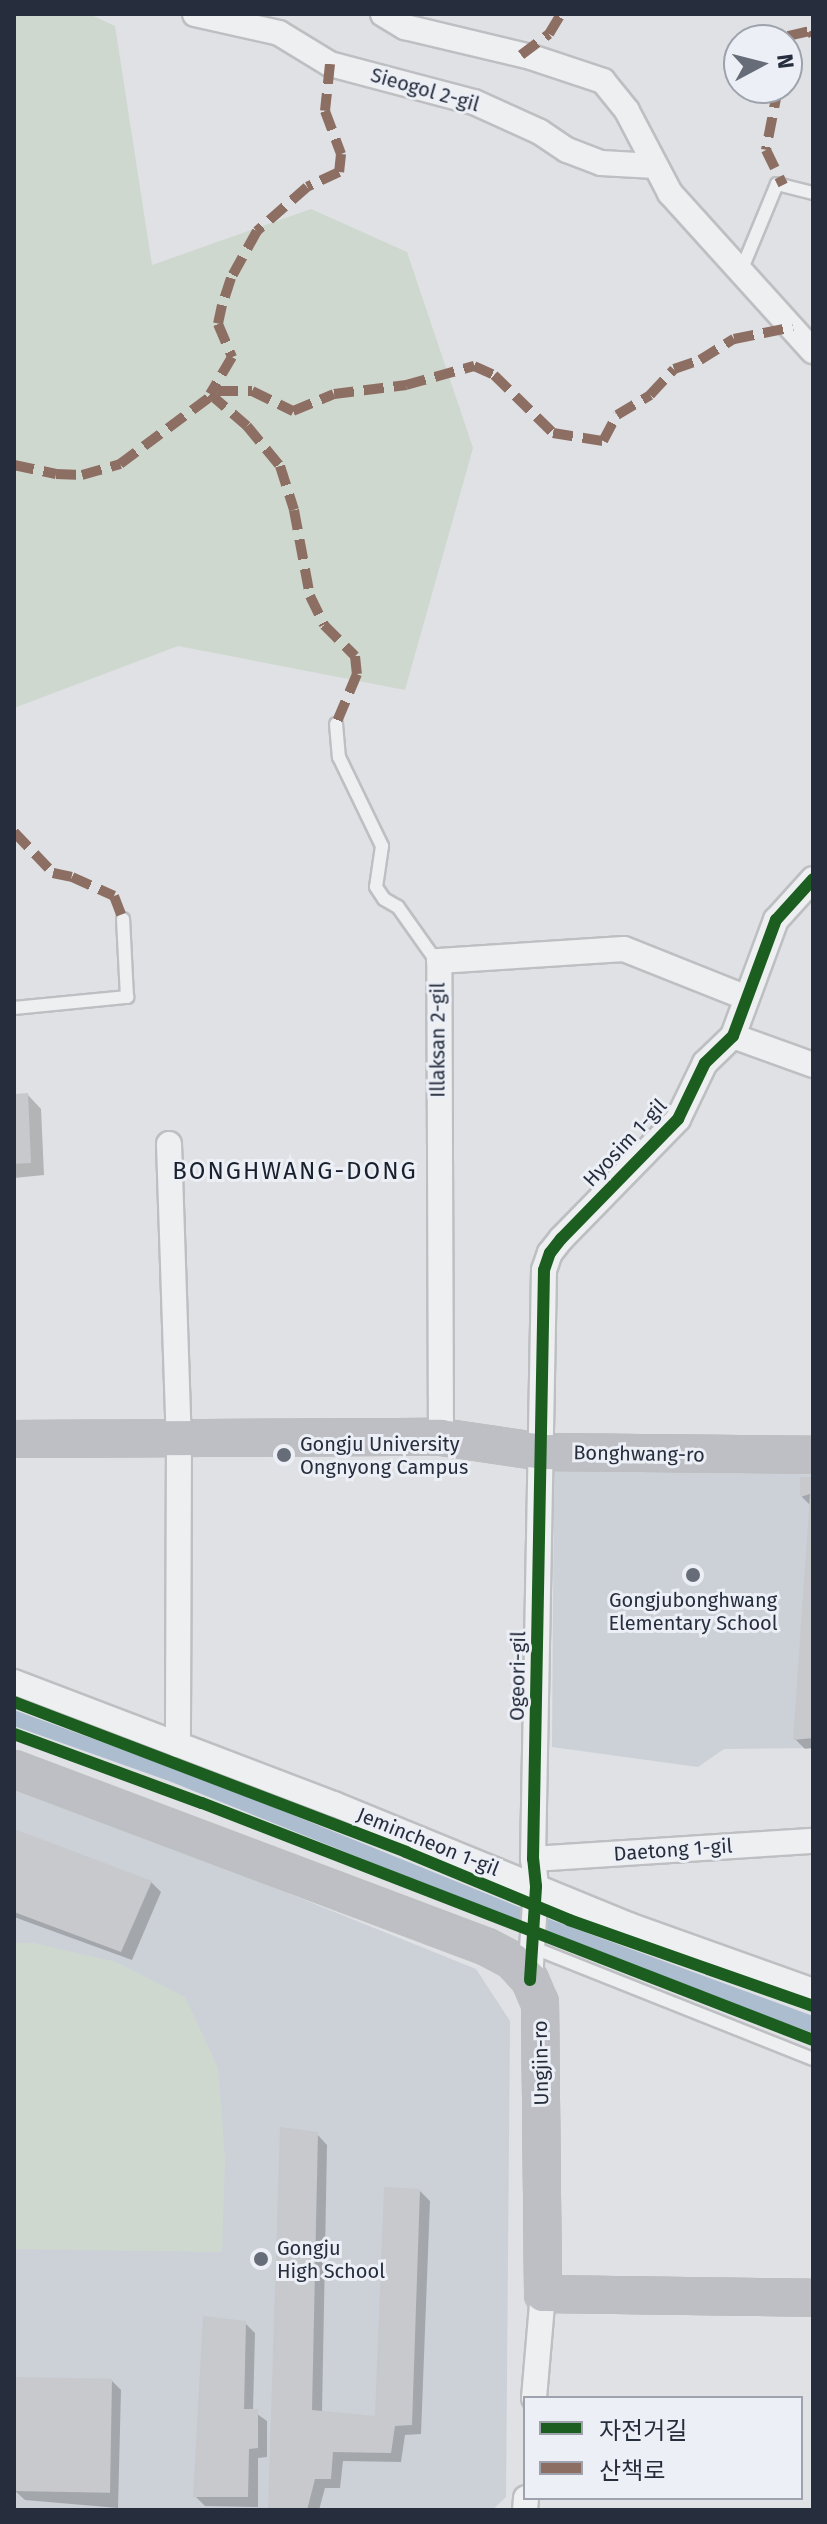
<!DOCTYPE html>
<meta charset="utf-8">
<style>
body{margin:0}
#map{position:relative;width:827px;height:2524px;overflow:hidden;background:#dfe1e4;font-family:"Fira Sans","Noto Sans KR",sans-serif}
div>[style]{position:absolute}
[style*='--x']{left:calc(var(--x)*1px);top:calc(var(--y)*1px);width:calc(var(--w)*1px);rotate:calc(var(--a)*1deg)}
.built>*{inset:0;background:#ccd1d8}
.green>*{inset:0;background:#cfd8cf}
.water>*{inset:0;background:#acbdd0}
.shadow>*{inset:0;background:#0003}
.building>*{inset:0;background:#c7c9cd;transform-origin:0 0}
.roads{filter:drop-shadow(2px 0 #bdbfc2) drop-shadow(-2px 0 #bdbfc2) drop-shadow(0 2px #bdbfc2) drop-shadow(0 -2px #bdbfc2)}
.lane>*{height:12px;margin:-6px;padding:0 6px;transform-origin:6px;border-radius:6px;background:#eeeff1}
.street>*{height:24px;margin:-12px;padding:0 12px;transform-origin:12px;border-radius:12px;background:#eeeff1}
.secondary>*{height:34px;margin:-17px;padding:0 17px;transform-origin:17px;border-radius:17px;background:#bdbfc4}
.quiet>*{height:10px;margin-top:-5px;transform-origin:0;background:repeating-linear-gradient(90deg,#8d6e63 0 20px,transparent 0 30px)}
.cycleway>*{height:12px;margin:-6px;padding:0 6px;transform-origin:6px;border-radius:6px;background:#1b5e20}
.dots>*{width:22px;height:22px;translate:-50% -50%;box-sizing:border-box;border:4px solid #eceff5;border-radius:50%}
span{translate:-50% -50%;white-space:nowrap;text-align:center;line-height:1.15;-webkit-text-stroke:6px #eceff5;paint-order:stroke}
.street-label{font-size:20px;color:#262e3e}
.poi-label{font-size:20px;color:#262e3e}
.left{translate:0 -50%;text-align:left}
.quarter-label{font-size:24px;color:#18202e;letter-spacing:2px}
.frame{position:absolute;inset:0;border:16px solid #262e3e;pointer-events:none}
.legend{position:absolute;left:523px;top:2396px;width:280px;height:104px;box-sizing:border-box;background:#eceff5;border:2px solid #9da2ac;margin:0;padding:10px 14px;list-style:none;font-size:24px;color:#262e3e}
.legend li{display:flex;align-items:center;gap:16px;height:40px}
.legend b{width:40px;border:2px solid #9da2ac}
.north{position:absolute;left:723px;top:24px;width:80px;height:80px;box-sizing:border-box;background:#eceff5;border:2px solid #9da2ac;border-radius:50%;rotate:83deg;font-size:22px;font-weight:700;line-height:32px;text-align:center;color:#262e3e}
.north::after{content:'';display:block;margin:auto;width:28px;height:36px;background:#676d78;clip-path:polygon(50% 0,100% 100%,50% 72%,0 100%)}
</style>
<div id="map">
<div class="built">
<div style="clip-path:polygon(554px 1468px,813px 1469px,813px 1748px,724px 1749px,698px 1767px,552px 1747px)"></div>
<div style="clip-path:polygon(14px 1783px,476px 1969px,510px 2021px,506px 2497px,492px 2510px,14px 2510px)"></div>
</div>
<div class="green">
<div style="clip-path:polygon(14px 14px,89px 14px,115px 26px,152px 265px,311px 209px,407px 252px,473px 448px,405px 690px,178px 646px,14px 708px)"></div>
<div style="clip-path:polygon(14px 1943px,33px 1943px,116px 1962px,185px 1997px,218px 2068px,225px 2159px,222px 2252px,14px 2249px)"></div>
</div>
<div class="water">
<div style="clip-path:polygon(14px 1710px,214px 1783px,546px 1918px,813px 2016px,813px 2033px,669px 1982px,169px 1781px,14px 1726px)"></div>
</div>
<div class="shadow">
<div style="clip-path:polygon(28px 1095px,41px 1109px,44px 1175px,14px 1178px,14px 1096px)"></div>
<div style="clip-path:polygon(802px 1479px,813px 1479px,813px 1748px,805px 1749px,795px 1739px,812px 1507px,802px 1497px)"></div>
<div style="clip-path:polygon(14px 1831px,151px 1882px,161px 1892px,132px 1960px,14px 1917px)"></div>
<div style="clip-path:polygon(317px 2134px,327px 2145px,322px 2413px,376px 2418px,420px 2191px,430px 2201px,421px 2434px,405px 2435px,401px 2462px,343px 2461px,340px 2488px,325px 2488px,319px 2510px,270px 2510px)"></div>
<div style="clip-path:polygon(245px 2323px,255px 2333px,253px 2411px,267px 2421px,267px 2457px,258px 2458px,258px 2507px,205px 2506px,195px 2496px)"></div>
<div style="clip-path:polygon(111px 2380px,121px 2390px,118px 2508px,25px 2500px,14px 2490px)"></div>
</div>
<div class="building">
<div style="clip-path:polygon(28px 1093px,31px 1163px,14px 1164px,14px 1094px)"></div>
<div style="clip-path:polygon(800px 1477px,813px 1477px,813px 1738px,793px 1740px,810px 1494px,800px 1497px)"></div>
<div style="clip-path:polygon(14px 1829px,152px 1881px,121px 1952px,14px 1912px)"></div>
<div style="clip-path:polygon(280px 2127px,318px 2132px,312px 2410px,375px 2416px,384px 2187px,420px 2189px,412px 2425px,395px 2426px,391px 2453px,333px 2452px,331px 2479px,315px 2479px,307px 2510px,268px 2510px)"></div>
<div style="clip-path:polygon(203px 2316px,246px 2321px,244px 2409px,258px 2409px,258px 2448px,249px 2449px,248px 2497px,193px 2497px)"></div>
<div style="left:15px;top:2377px;width:97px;height:114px;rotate:1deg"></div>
</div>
<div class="roads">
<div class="lane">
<div style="--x:741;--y:271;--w:94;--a:-67.5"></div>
<div style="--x:777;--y:184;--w:37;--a:14"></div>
<div style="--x:336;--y:724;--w:33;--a:85"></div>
<div style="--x:339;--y:757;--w:99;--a:64.2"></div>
<div style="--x:382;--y:846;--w:41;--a:98.3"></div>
<div style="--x:376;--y:887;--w:14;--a:56"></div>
<div style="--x:384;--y:899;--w:16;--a:30"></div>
<div style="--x:398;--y:907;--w:71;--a:54.7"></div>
<div style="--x:14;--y:1008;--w:114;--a:-5.6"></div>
<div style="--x:127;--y:997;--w:78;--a:-92.9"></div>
<div style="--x:534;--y:1948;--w:300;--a:21.7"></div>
</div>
<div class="street">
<div style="--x:195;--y:14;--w:86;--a:12.7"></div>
<div style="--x:279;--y:33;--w:60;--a:31.3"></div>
<div style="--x:330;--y:64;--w:149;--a:14.8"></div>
<div style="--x:474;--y:102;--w:72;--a:24.4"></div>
<div style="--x:540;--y:132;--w:32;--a:34"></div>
<div style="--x:567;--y:150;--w:36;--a:21"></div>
<div style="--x:601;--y:163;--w:54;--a:3.2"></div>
<div style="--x:383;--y:14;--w:26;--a:31"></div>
<div style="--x:405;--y:27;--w:130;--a:13.4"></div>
<div style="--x:531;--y:57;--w:76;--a:18.4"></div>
<div style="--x:603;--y:81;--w:38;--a:51"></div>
<div style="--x:627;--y:111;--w:93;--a:62.3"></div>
<div style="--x:670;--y:193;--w:213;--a:47.9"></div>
<div style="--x:733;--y:1036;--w:85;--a:19.9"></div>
<div style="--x:169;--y:1144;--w:294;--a:88.1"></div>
<div style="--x:179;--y:1438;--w:307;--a:90.2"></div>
<div style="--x:441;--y:1437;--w:476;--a:-90.2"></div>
<div style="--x:439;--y:961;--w:185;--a:-3.7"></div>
<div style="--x:624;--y:949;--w:132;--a:21.7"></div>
<div style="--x:14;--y:1682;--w:342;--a:20.9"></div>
<div style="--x:334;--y:1804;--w:319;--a:22.3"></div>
<div style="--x:629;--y:1925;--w:195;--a:19.7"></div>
<div style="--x:533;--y:1859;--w:281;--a:-3.7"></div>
<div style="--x:530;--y:1980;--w:94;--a:-86.3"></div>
<div style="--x:536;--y:1886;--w:27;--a:-96"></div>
<div style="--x:533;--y:1859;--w:589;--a:-88.93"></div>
<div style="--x:544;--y:1270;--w:18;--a:-71"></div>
<div style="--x:550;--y:1253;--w:18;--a:-52"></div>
<div style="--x:561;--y:1239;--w:168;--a:-45.7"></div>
<div style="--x:678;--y:1119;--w:62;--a:-64.3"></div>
<div style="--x:705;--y:1063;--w:39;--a:-44"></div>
<div style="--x:733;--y:1036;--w:124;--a:-69.7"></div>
<div style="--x:776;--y:920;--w:55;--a:-47.9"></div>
<div style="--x:534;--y:2398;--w:104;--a:-85.1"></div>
<div style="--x:525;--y:2510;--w:12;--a:-85"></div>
</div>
<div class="secondary">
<div style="--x:14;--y:1439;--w:427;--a:-0.3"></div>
<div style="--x:441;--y:1437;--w:103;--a:8.4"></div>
<div style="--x:543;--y:1452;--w:270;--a:0.6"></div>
<div style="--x:14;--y:1769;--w:505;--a:20.62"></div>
<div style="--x:487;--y:1947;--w:30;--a:28"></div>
<div style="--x:513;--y:1961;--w:25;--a:48"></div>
<div style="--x:530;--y:1980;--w:25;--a:67"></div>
<div style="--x:540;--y:2003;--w:291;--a:89.4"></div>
<div style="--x:543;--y:2294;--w:270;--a:0.8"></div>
</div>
</div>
<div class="quiet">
<div style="--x:787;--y:42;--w:6;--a:-81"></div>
<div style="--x:788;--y:36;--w:23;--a:-13"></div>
<div style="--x:810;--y:31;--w:5;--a:53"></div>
<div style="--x:521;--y:55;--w:35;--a:-37"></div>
<div style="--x:549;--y:34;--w:23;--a:-59"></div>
<div style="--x:330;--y:64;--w:47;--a:96.1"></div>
<div style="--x:325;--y:111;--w:46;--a:69.6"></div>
<div style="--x:341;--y:154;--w:18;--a:96"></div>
<div style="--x:339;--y:172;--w:35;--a:155"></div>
<div style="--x:307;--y:187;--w:67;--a:138.7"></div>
<div style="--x:257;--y:231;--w:54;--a:119"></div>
<div style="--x:231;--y:278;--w:28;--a:108"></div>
<div style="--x:222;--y:305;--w:19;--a:102"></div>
<div style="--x:218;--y:324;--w:36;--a:67"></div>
<div style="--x:232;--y:357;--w:43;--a:120.7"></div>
<div style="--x:210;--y:394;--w:49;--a:40.9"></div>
<div style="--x:247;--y:426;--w:52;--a:50.5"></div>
<div style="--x:280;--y:466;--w:46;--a:72.3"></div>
<div style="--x:294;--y:510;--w:87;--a:79.5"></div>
<div style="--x:310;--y:596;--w:32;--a:64"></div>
<div style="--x:324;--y:625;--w:44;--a:45"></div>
<div style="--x:355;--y:656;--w:18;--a:84"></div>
<div style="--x:357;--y:674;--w:54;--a:112.8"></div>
<div style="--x:778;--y:88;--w:63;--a:101"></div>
<div style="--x:766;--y:150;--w:39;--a:64"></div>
<div style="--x:14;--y:465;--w:43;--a:12.1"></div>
<div style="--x:56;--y:474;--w:26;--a:2"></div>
<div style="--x:82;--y:475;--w:40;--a:-16"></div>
<div style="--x:120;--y:464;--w:122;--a:-36.7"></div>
<div style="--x:218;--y:391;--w:34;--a:0"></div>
<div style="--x:252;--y:391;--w:46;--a:26"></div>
<div style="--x:293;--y:411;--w:44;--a:-22.5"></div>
<div style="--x:334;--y:394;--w:73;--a:-7.1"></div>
<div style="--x:406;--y:385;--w:71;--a:-15.6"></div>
<div style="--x:474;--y:366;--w:22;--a:24"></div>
<div style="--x:494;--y:375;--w:83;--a:44.5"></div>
<div style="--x:553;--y:433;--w:51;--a:9.1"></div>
<div style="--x:603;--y:441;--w:30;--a:-62"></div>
<div style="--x:617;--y:415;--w:39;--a:-31"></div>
<div style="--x:650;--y:395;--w:35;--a:-47"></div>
<div style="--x:674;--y:369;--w:28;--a:-19"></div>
<div style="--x:700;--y:360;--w:40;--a:-32"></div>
<div style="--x:734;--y:339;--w:60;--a:-11.5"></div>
<div style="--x:14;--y:832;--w:57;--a:46.4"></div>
<div style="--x:53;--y:873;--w:19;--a:12"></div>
<div style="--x:72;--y:877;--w:46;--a:24.3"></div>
<div style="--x:114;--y:896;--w:25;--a:69"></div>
</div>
<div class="cycleway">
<div style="--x:14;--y:1702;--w:420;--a:20.9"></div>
<div style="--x:406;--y:1852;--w:177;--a:22.6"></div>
<div style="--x:569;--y:1920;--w:259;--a:19.4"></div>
<div style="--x:14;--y:1734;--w:200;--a:20.2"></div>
<div style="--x:202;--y:1803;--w:655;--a:21.2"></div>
<div style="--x:530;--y:1980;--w:94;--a:-86.3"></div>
<div style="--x:536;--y:1886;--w:27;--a:-96"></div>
<div style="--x:533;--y:1859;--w:589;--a:-88.93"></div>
<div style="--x:544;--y:1270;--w:18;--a:-71"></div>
<div style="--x:550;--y:1253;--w:18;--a:-52"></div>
<div style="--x:561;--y:1239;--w:168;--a:-45.7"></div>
<div style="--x:678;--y:1119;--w:62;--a:-64.3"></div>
<div style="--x:705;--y:1063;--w:39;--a:-44"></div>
<div style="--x:733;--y:1036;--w:124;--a:-69.7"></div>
<div style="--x:776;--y:920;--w:55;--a:-47.9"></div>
</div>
<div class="dots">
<div style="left:284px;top:1455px;background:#676d78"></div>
<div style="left:693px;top:1575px;background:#676d78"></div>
<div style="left:261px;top:2259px;background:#676d78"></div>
</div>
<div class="street-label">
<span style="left:425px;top:90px;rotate:16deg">Sieogol 2-gil</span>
<span style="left:438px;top:1040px;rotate:-90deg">Illaksan 2-gil</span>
<span style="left:625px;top:1143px;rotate:-47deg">Hyosim 1-gil</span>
<span style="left:639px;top:1454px;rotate:1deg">Bonghwang-ro</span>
<span style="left:518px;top:1676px;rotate:-89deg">Ogeori-gil</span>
<span style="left:428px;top:1842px;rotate:22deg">Jemincheon 1-gil</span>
<span style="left:673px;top:1850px;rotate:-4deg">Daetong 1-gil</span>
<span style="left:541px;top:2063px;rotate:-91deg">Ungjin-ro</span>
</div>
<div class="poi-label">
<span class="left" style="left:300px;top:1456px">Gongju University<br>Ongnyong Campus</span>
<span style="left:693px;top:1612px">Gongjubonghwang<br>Elementary School</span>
<span class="left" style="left:277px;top:2260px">Gongju<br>High School</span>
</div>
<div class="quarter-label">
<span style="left:295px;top:1172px">BONGHWANG-DONG</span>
</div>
<div class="frame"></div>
<ul class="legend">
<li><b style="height:10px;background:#1b5e20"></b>자전거길</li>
<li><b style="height:10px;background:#8d6e63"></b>산책로</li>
</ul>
<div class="north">N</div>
</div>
